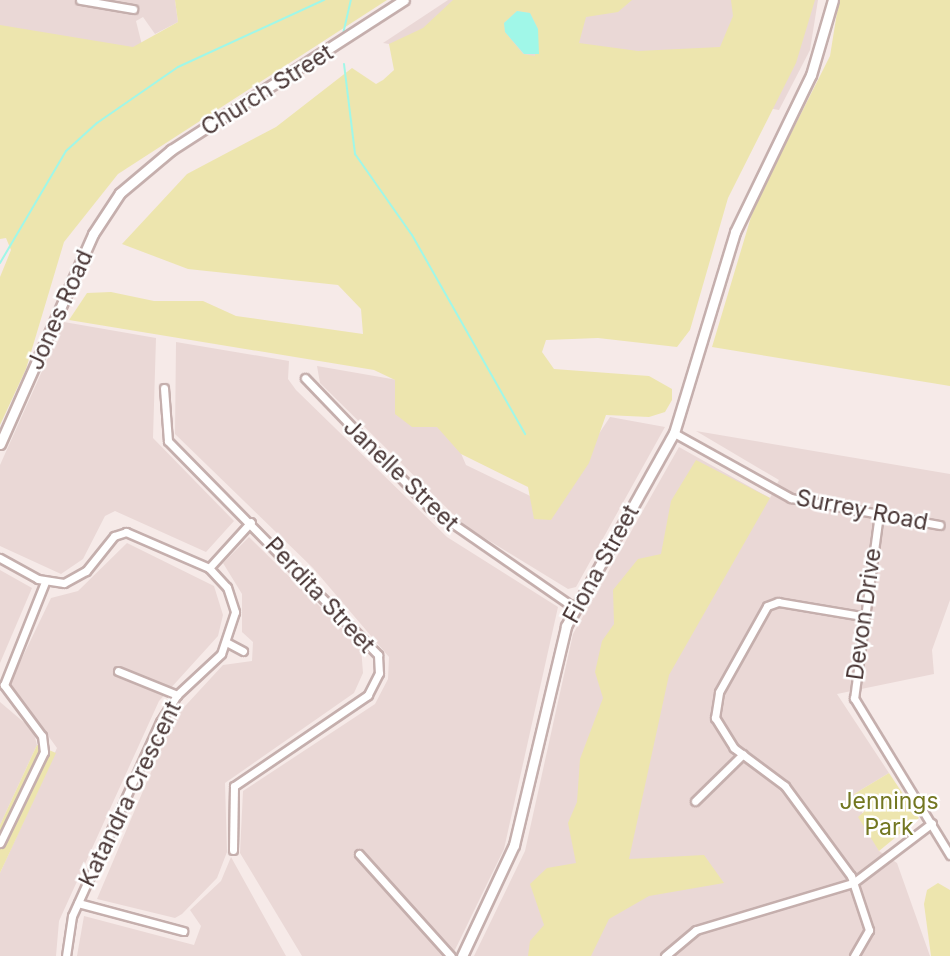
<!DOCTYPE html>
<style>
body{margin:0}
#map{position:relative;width:950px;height:956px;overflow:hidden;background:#f6eae8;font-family:Inter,sans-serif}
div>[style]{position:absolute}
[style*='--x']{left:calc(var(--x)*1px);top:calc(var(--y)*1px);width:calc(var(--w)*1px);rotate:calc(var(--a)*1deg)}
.residential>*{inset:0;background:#ead8d6}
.green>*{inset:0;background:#ede5ae}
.water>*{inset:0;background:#a0f7e8}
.stream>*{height:2px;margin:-1px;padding:0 1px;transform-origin:1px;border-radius:1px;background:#a0f7e8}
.roads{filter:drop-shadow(2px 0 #c5afad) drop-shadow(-2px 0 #c5afad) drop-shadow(0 2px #c5afad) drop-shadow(0 -2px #c5afad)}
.minor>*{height:7px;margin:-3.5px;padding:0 3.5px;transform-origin:3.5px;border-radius:3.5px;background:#fff}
.tertiary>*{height:9px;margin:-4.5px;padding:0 4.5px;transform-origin:4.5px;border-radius:4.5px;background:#fff}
span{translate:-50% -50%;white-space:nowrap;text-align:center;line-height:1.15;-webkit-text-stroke:5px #fff;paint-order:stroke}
.street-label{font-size:23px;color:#4a3736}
.park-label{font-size:23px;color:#737721}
</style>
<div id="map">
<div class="residential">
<div style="clip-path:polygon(0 0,175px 0,178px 22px,155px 34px,143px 17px,136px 21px,143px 49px,0 36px)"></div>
<div style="clip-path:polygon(448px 0,818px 0,810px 50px,779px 110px,383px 43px)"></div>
<div style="clip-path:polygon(64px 322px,156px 338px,153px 438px,234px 521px,206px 552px,115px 511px,105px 516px,83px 559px,61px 574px,0 546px,0 465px)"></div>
<div style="clip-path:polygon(176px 342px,289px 361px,288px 379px,296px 390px,447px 537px,558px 607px,504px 849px,452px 956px,302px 956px,240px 853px,243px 791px,375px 704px,388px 679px,389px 657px,313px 568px,175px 434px)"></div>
<div style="clip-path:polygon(317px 366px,432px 386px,466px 465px,551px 506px,610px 417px,665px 427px,576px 587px,568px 589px,465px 526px,320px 383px)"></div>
<div style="clip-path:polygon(696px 431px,950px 474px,950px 600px,932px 650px,934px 674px,837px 694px,889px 773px,854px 794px,879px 851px,897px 863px,930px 956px,474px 956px,525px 851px,573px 634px,679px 447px,770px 498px,779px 480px)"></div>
<div style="clip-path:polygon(249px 537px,361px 647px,363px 673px,354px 693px,225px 783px,227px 852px,217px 878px,182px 914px,175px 918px,97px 899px,174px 718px,223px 665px,252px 661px,253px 642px,242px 632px,242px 594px,223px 563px)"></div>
<div style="clip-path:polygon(127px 543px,214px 586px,223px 615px,218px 636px,159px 701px,59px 921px,56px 956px,0 956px,0 873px,57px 748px,10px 683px,51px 598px,78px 591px)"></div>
<div style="clip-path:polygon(0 570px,32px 588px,0 663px)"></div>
<div style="clip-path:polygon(0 702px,33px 730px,37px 745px,0 825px)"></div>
<div style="clip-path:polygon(231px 857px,286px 956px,77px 956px,84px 916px,194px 945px,201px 926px,190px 910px,221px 881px)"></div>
</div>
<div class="green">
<div style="clip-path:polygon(175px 0,387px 0,118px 174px,64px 242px,26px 369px,0 425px,0 277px,11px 250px,6px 238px,0 239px,0 25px,133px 47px,178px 22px)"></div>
<div style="clip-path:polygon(evenodd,453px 0,632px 0,618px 12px,586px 17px,579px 43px,638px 51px,720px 47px,733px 16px,731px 0,815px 0,796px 63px,728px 198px,690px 330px,677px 347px,598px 338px,546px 340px,542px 352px,554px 369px,649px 376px,672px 389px,672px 400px,665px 412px,649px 417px,606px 415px,589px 463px,551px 520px,534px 519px,528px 487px,461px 454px,437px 427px,412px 427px,395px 414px,395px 380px,374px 370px,69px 320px,87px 293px,111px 292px,154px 301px,203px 301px,236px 316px,363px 334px,361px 309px,338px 285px,188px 269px,122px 244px,187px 174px,276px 127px,352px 68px,376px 84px,383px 80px,394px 70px,389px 44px,423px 28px,453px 0,517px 11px,530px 13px,538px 29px,535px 56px,523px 54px,505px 32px,504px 23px,517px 11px)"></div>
<div style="clip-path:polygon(839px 0,950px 0,950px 386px,712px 347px,754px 207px,830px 56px)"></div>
<div style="clip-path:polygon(696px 460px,770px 498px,669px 675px,629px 859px,704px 855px,724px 883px,649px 896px,609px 919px,591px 956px,528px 956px,530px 941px,544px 925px,530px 884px,547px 868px,576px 863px,568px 823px,577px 802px,580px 759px,603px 698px,595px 672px,602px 641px,614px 624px,613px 590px,638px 559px,661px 554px,671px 501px)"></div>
<div style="clip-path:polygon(37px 745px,56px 753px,0 873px,0 825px)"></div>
<div style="clip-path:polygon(889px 773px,919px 818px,879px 851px,858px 817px,865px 811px,854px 794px)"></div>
<div style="clip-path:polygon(938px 883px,950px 890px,950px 956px,931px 956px,924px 904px,927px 890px)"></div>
</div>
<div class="water">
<div style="clip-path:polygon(517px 11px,530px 13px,538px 29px,539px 54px,524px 54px,505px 32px,504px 23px)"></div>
</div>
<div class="stream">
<div style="--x:343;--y:34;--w:35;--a:-77"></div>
<div style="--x:344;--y:64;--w:91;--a:83"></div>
<div style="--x:355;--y:154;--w:99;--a:54.9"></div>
<div style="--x:412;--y:235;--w:229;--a:60.4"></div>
<div style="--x:0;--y:263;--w:130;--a:-59.5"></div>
<div style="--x:66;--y:151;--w:42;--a:-42.1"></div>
<div style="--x:97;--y:123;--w:98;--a:-34.7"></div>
<div style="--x:178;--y:67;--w:161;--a:-24.7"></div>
</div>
<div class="roads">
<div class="minor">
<div style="--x:80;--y:0;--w:54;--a:9.6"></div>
<div style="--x:305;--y:378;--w:179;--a:46.1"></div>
<div style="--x:429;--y:507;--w:178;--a:34.7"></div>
<div style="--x:164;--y:388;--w:53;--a:85.7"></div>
<div style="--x:168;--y:441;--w:300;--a:45.5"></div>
<div style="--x:378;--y:655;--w:18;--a:87"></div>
<div style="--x:379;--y:673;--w:25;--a:117"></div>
<div style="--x:368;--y:695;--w:162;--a:145.8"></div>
<div style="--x:234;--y:786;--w:64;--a:90.9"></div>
<div style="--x:674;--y:433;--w:134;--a:29.1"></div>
<div style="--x:791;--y:498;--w:151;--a:10.3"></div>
<div style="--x:879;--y:514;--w:186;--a:97.7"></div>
<div style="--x:854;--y:698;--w:184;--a:58.6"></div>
<div style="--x:0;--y:558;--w:43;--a:28.9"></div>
<div style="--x:38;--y:579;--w:26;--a:9"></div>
<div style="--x:64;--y:583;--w:25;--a:-29"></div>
<div style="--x:86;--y:571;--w:45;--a:-51.3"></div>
<div style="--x:114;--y:536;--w:13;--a:-18"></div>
<div style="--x:126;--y:532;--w:90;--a:23.4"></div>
<div style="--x:209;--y:568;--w:26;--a:47"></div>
<div style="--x:227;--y:587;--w:26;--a:72"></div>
<div style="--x:235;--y:612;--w:44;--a:108.4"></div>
<div style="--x:221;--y:654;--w:60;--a:137"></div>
<div style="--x:177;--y:695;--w:32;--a:122"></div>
<div style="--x:160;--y:722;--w:213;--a:114.4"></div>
<div style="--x:72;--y:916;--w:40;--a:98.5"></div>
<div style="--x:209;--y:568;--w:62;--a:-47.6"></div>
<div style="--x:228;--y:643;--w:17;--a:28"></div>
<div style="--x:118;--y:671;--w:64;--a:22.1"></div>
<div style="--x:695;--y:801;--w:67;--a:-44.4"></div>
<div style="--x:0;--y:843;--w:101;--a:-64.2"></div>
<div style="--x:44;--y:752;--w:16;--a:-97"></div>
<div style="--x:42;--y:736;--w:64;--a:-126.7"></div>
<div style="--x:4;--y:685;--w:111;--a:-68.3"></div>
<div style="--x:359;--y:854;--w:137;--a:48"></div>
<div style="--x:78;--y:903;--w:109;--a:14.9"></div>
<div style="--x:665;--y:956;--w:40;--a:-40"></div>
<div style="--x:696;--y:930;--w:164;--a:-16.7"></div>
<div style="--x:853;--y:883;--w:99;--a:-37.2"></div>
<div style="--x:854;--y:956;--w:30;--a:-60"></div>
<div style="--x:869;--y:930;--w:57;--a:-108.4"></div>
<div style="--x:851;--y:876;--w:112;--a:-126.3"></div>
<div style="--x:785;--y:786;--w:64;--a:-143.3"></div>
<div style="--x:734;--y:748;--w:36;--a:-122"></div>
<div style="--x:715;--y:718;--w:26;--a:-81"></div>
<div style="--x:719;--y:692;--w:98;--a:-60.8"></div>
<div style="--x:767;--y:606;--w:12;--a:-20"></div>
<div style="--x:778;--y:602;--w:85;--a:9.5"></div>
</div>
<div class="tertiary">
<div style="--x:0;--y:444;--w:230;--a:-66.1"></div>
<div style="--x:93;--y:234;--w:49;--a:-56.6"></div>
<div style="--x:120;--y:193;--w:67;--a:-40.1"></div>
<div style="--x:171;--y:150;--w:277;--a:-32.8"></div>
<div style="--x:462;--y:956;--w:123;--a:-64.9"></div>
<div style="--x:514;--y:845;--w:225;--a:-76.6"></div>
<div style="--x:566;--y:626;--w:221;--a:-60.8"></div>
<div style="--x:674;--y:433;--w:210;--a:-73.1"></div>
<div style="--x:735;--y:232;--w:174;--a:-64.2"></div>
<div style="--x:811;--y:75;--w:78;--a:-73.7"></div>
</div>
</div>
<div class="street-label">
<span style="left:267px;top:90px;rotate:-32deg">Church Street</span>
<span style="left:60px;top:310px;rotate:-66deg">Jones Road</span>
<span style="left:401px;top:475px;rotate:44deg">Janelle Street</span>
<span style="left:862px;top:510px;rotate:11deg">Surrey Road</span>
<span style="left:601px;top:564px;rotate:-61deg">Fiona Street</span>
<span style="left:320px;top:595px;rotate:47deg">Perdita Street</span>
<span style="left:864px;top:614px;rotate:-82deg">Devon Drive</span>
<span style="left:130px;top:794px;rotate:-64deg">Katandra Crescent</span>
</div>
<div class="park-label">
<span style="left:889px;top:814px">Jennings<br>Park</span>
</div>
</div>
